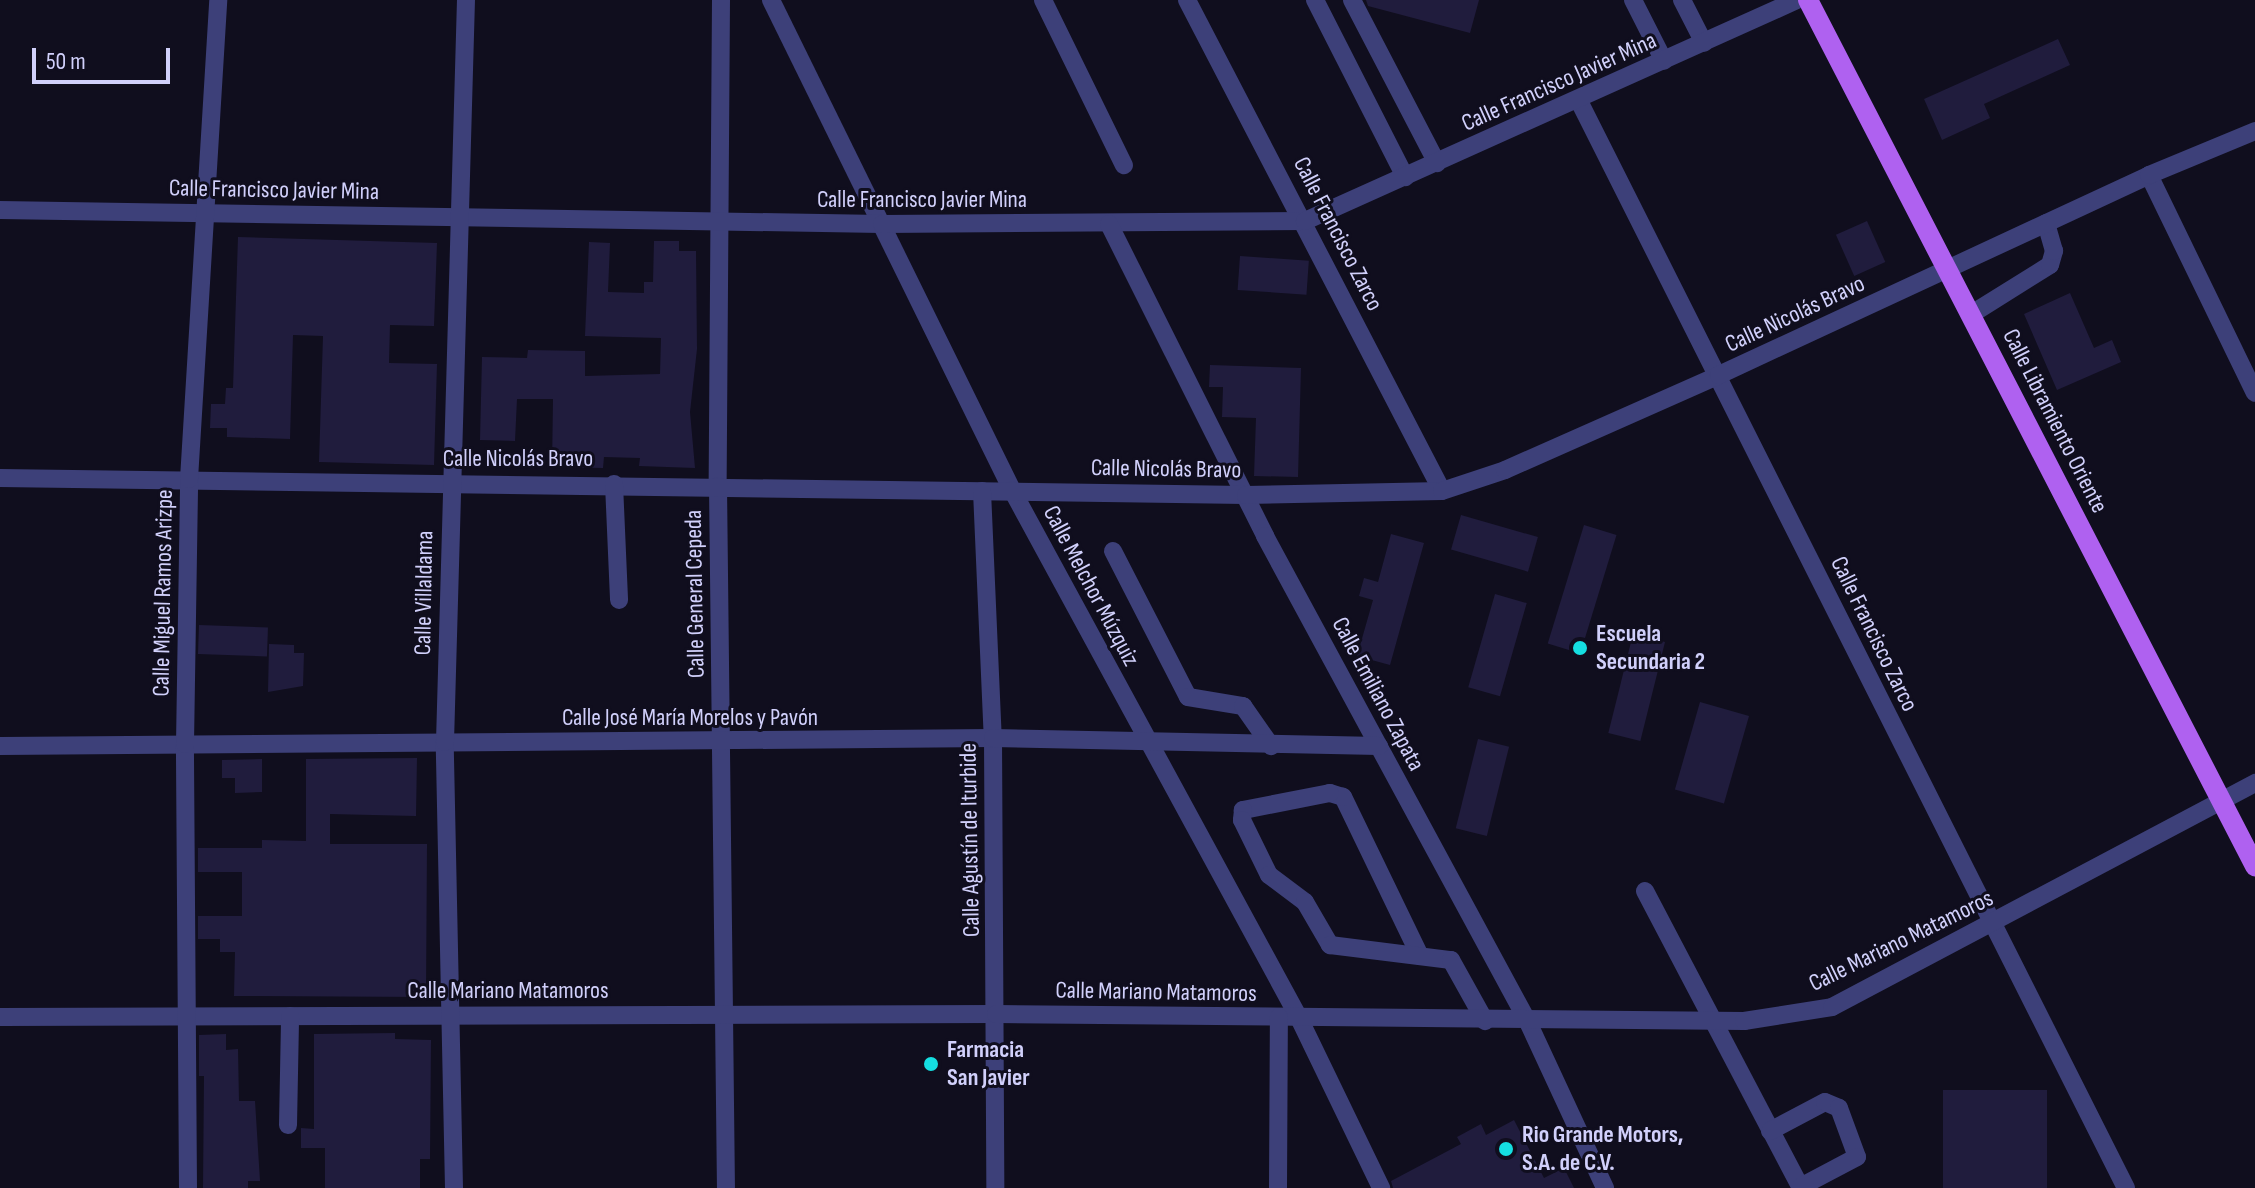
<!DOCTYPE html>
<meta charset="utf-8">
<style>
body{margin:0}
#map{position:relative;width:2255px;height:1188px;overflow:hidden;background:#100e1e;font-family:"Sofia Sans Condensed",sans-serif}
div>[style]{position:absolute}
[style*='--x']{left:calc(var(--x)*1px);top:calc(var(--y)*1px);width:calc(var(--w)*1px);rotate:calc(var(--a)*1deg)}
.building>*{inset:0;background:#201c3d;transform-origin:0 0}
.minor>*{height:18px;margin:-9px;padding:0 9px;transform-origin:9px;border-radius:9px;background:#3d4079}
.major>*{height:20px;margin:-10px;padding:0 10px;transform-origin:10px;border-radius:10px;background:#af61f0}
.dots>*{width:22px;height:22px;translate:-50% -50%;box-sizing:border-box;border:4px solid #100e1e;border-radius:50%}
span{translate:-50% -50%;white-space:nowrap;text-align:center;line-height:1.15;-webkit-text-stroke:6px #100e1e;paint-order:stroke}
.street-label{font-size:24px;color:#d1d0fb}
.poi-label{font-size:24px;color:#d1d0fb;font-weight:700}
.left{translate:0 -50%;text-align:left}
.scale{position:absolute;left:32px;top:48px;width:138px;height:36px;box-sizing:border-box;border:4px solid #d1d0fb;border-top:0;padding-left:10px;font-size:24px;line-height:28px;white-space:nowrap;color:#d1d0fb;-webkit-text-stroke:6px #100e1e;paint-order:stroke}
</style>
<div id="map">
<div class="building">
<div style="clip-path:polygon(1366px 0,1479px 0,1470px 33px,1368px 6px)"></div>
<div style="clip-path:polygon(2058px 39px,2070px 65px,1984px 104px,1990px 118px,1942px 140px,1924px 99px)"></div>
<div style="left:1867px;top:221px;width:45px;height:34px;rotate:66deg"></div>
<div style="clip-path:polygon(238px 237px,437px 243px,434px 326px,390px 325px,389px 363px,437px 364px,434px 465px,319px 462px,323px 336px,293px 335px,290px 439px,227px 437px,227px 428px,210px 428px,211px 404px,225px 404px,226px 388px,233px 388px)"></div>
<div style="clip-path:polygon(654px 241px,679px 241px,679px 251px,696px 251px,697px 349px,690px 412px,695px 468px,639px 466px,640px 458px,604px 457px,603px 468px,552px 467px,553px 399px,517px 399px,515px 441px,480px 440px,482px 357px,527px 358px,528px 350px,585px 351px,585px 376px,660px 374px,661px 338px,585px 336px,589px 242px,610px 243px,608px 292px,644px 293px,644px 282px,653px 282px)"></div>
<div style="left:1240px;top:256px;width:69px;height:34px;rotate:4deg"></div>
<div style="clip-path:polygon(2070px 293px,2094px 348px,2112px 340px,2121px 362px,2057px 390px,2024px 314px)"></div>
<div style="clip-path:polygon(1210px 365px,1301px 368px,1298px 477px,1254px 476px,1256px 418px,1222px 417px,1223px 387px,1209px 387px)"></div>
<div style="left:1461px;top:515px;width:80px;height:36px;rotate:16deg"></div>
<div style="left:1584px;top:525px;width:34px;height:124px;rotate:17deg"></div>
<div style="clip-path:polygon(1391px 534px,1424px 543px,1390px 665px,1357px 656px,1373px 600px,1359px 596px,1364px 578px,1378px 582px)"></div>
<div style="left:1495px;top:594px;width:33px;height:97px;rotate:16deg"></div>
<div style="left:199px;top:625px;width:69px;height:29px;rotate:2deg"></div>
<div style="left:1633px;top:634px;width:33px;height:102px;rotate:14deg"></div>
<div style="clip-path:polygon(269px 644px,294px 645px,294px 653px,304px 653px,303px 686px,268px 692px)"></div>
<div style="left:1700px;top:702px;width:51px;height:91px;rotate:16deg"></div>
<div style="left:1478px;top:739px;width:32px;height:92px;rotate:14deg"></div>
<div style="clip-path:polygon(417px 758px,416px 816px,330px 814px,330px 844px,427px 844px,426px 997px,234px 996px,235px 952px,220px 952px,220px 939px,198px 939px,198px 916px,242px 916px,242px 872px,198px 872px,198px 848px,262px 848px,262px 840px,306px 841px,306px 759px)"></div>
<div style="clip-path:polygon(262px 759px,262px 792px,235px 793px,235px 778px,222px 778px,222px 760px)"></div>
<div style="clip-path:polygon(395px 1033px,395px 1039px,431px 1040px,430px 1159px,420px 1159px,420px 1188px,325px 1188px,325px 1148px,301px 1148px,301px 1128px,314px 1129px,314px 1034px)"></div>
<div style="clip-path:polygon(226px 1034px,226px 1050px,238px 1049px,239px 1101px,255px 1101px,260px 1181px,248px 1181px,248px 1188px,203px 1188px,204px 1076px,199px 1076px,199px 1035px)"></div>
<div style="left:1943px;top:1090px;width:104px;height:98px"></div>
<div style="clip-path:polygon(1514px 1120px,1544px 1178px,1564px 1168px,1574px 1188px,1393px 1188px,1391px 1181px,1461px 1144px,1457px 1137px,1481px 1124px,1486px 1135px)"></div>
</div>
<div class="minor">
<div style="--x:721;--y:0;--w:486;--a:90.4"></div>
<div style="--x:718;--y:486;--w:702;--a:89.35"></div>
<div style="--x:771;--y:0;--w:546;--a:63.81"></div>
<div style="--x:1012;--y:490;--w:601;--a:61.47"></div>
<div style="--x:1299;--y:1018;--w:189;--a:64.2"></div>
<div style="--x:1043;--y:0;--w:184;--a:63.9"></div>
<div style="--x:1187;--y:0;--w:553;--a:62.55"></div>
<div style="--x:1315;--y:0;--w:199;--a:63"></div>
<div style="--x:1352;--y:0;--w:184;--a:62.5"></div>
<div style="--x:1633;--y:0;--w:68;--a:63.1"></div>
<div style="--x:1682;--y:0;--w:48;--a:62.9"></div>
<div style="--x:1579;--y:101;--w:1217;--a:63.29"></div>
<div style="--x:2149;--y:175;--w:242;--a:64.1"></div>
<div style="--x:0;--y:210;--w:882;--a:0.91"></div>
<div style="--x:882;--y:224;--w:423;--a:-0.4"></div>
<div style="--x:1305;--y:221;--w:539;--a:-24.19"></div>
<div style="--x:1109;--y:224;--w:349;--a:63.4"></div>
<div style="--x:1265;--y:536;--w:553;--a:61.58"></div>
<div style="--x:1528;--y:1022;--w:183;--a:65.1"></div>
<div style="--x:1970;--y:315;--w:94;--a:-32"></div>
<div style="--x:2050;--y:265;--w:15;--a:-74"></div>
<div style="--x:2054;--y:251;--w:29;--a:-106"></div>
<div style="--x:0;--y:478;--w:1246;--a:0.78"></div>
<div style="--x:1246;--y:495;--w:196;--a:-1.2"></div>
<div style="--x:1442;--y:491;--w:66;--a:-18.4"></div>
<div style="--x:1505;--y:470;--w:234;--a:-23.9"></div>
<div style="--x:1719;--y:375;--w:474;--a:-24.9"></div>
<div style="--x:2149;--y:175;--w:115;--a:-22.5"></div>
<div style="--x:614;--y:484;--w:116;--a:87.5"></div>
<div style="--x:982;--y:491;--w:247;--a:87.5"></div>
<div style="--x:993;--y:738;--w:450;--a:89.7"></div>
<div style="--x:1113;--y:551;--w:164;--a:62.8"></div>
<div style="--x:1188;--y:697;--w:56;--a:9.3"></div>
<div style="--x:1243;--y:706;--w:49;--a:55"></div>
<div style="--x:0;--y:746;--w:993;--a:-0.46"></div>
<div style="--x:993;--y:738;--w:386;--a:1.2"></div>
<div style="--x:1645;--y:891;--w:335;--a:62.3"></div>
<div style="--x:1420;--y:956;--w:177;--a:-115.8"></div>
<div style="--x:1343;--y:797;--w:14;--a:-163"></div>
<div style="--x:1330;--y:793;--w:89;--a:168.9"></div>
<div style="--x:1243;--y:810;--w:10;--a:96"></div>
<div style="--x:1242;--y:820;--w:61;--a:63.9"></div>
<div style="--x:1269;--y:875;--w:45;--a:36.9"></div>
<div style="--x:1305;--y:902;--w:50;--a:59.8"></div>
<div style="--x:1330;--y:945;--w:122;--a:7.1"></div>
<div style="--x:1451;--y:960;--w:70;--a:60.9"></div>
<div style="--x:0;--y:1017;--w:996;--a:-0.17"></div>
<div style="--x:996;--y:1014;--w:748;--a:0.54"></div>
<div style="--x:1744;--y:1021;--w:89;--a:-9"></div>
<div style="--x:1832;--y:1007;--w:479;--a:-27.9"></div>
<div style="--x:288;--y:1125;--w:109;--a:-88.9"></div>
<div style="--x:1770;--y:1131;--w:62;--a:-27.8"></div>
<div style="--x:1825;--y:1102;--w:15;--a:23"></div>
<div style="--x:1839;--y:1108;--w:52;--a:69.8"></div>
<div style="--x:1857;--y:1157;--w:64;--a:152.2"></div>
<div style="--x:188;--y:1188;--w:444;--a:-90.4"></div>
<div style="--x:185;--y:744;--w:265;--a:-89.1"></div>
<div style="--x:189;--y:479;--w:480;--a:-86.5"></div>
<div style="--x:454;--y:1188;--w:446;--a:-91.2"></div>
<div style="--x:445;--y:742;--w:742;--a:-88.38"></div>
<div style="--x:1278;--y:1188;--w:171;--a:-89.7"></div>
</div>
<div class="major">
<div style="--x:1808;--y:0;--w:975;--a:62.7"></div>
</div>
<div class="dots">
<div style="left:1580px;top:648px;background:#15dee1"></div>
<div style="left:931px;top:1064px;background:#15dee1"></div>
<div style="left:1506px;top:1149px;background:#15dee1"></div>
</div>
<div class="street-label">
<span style="left:1559px;top:82px;rotate:-24deg">Calle Francisco Javier Mina</span>
<span style="left:274px;top:190px;rotate:1deg">Calle Francisco Javier Mina</span>
<span style="left:922px;top:200px">Calle Francisco Javier Mina</span>
<span style="left:1338px;top:234px;rotate:63deg">Calle Francisco Zarco</span>
<span style="left:1795px;top:314px;rotate:-25deg">Calle Nicolás Bravo</span>
<span style="left:2055px;top:421px;rotate:63deg">Calle Libramiento Oriente</span>
<span style="left:518px;top:459px">Calle Nicolás Bravo</span>
<span style="left:1166px;top:469px;rotate:1deg">Calle Nicolás Bravo</span>
<span style="left:1091px;top:586px;rotate:62deg">Calle Melchor Múzquiz</span>
<span style="left:163px;top:593px;rotate:-89deg">Calle Miguel Ramos Arizpe</span>
<span style="left:424px;top:593px;rotate:-89deg">Calle Villaldama</span>
<span style="left:695px;top:594px;rotate:-91deg">Calle General Cepeda</span>
<span style="left:1874px;top:634px;rotate:64deg">Calle Francisco Zarco</span>
<span style="left:1378px;top:694px;rotate:62deg">Calle Emiliano Zapata</span>
<span style="left:690px;top:718px">Calle José María Morelos y Pavón</span>
<span style="left:970px;top:840px;rotate:-91deg">Calle Agustín de Iturbide</span>
<span style="left:1901px;top:941px;rotate:-26deg">Calle Mariano Matamoros</span>
<span style="left:508px;top:991px">Calle Mariano Matamoros</span>
<span style="left:1156px;top:992px;rotate:1deg">Calle Mariano Matamoros</span>
</div>
<div class="poi-label">
<span class="left" style="left:1596px;top:648px">Escuela<br>Secundaria 2</span>
<span class="left" style="left:947px;top:1064px">Farmacia<br>San Javier</span>
<span class="left" style="left:1522px;top:1149px">Rio Grande Motors,<br>S.A. de C.V.</span>
</div>
<div class="scale">50 m</div>
</div>
